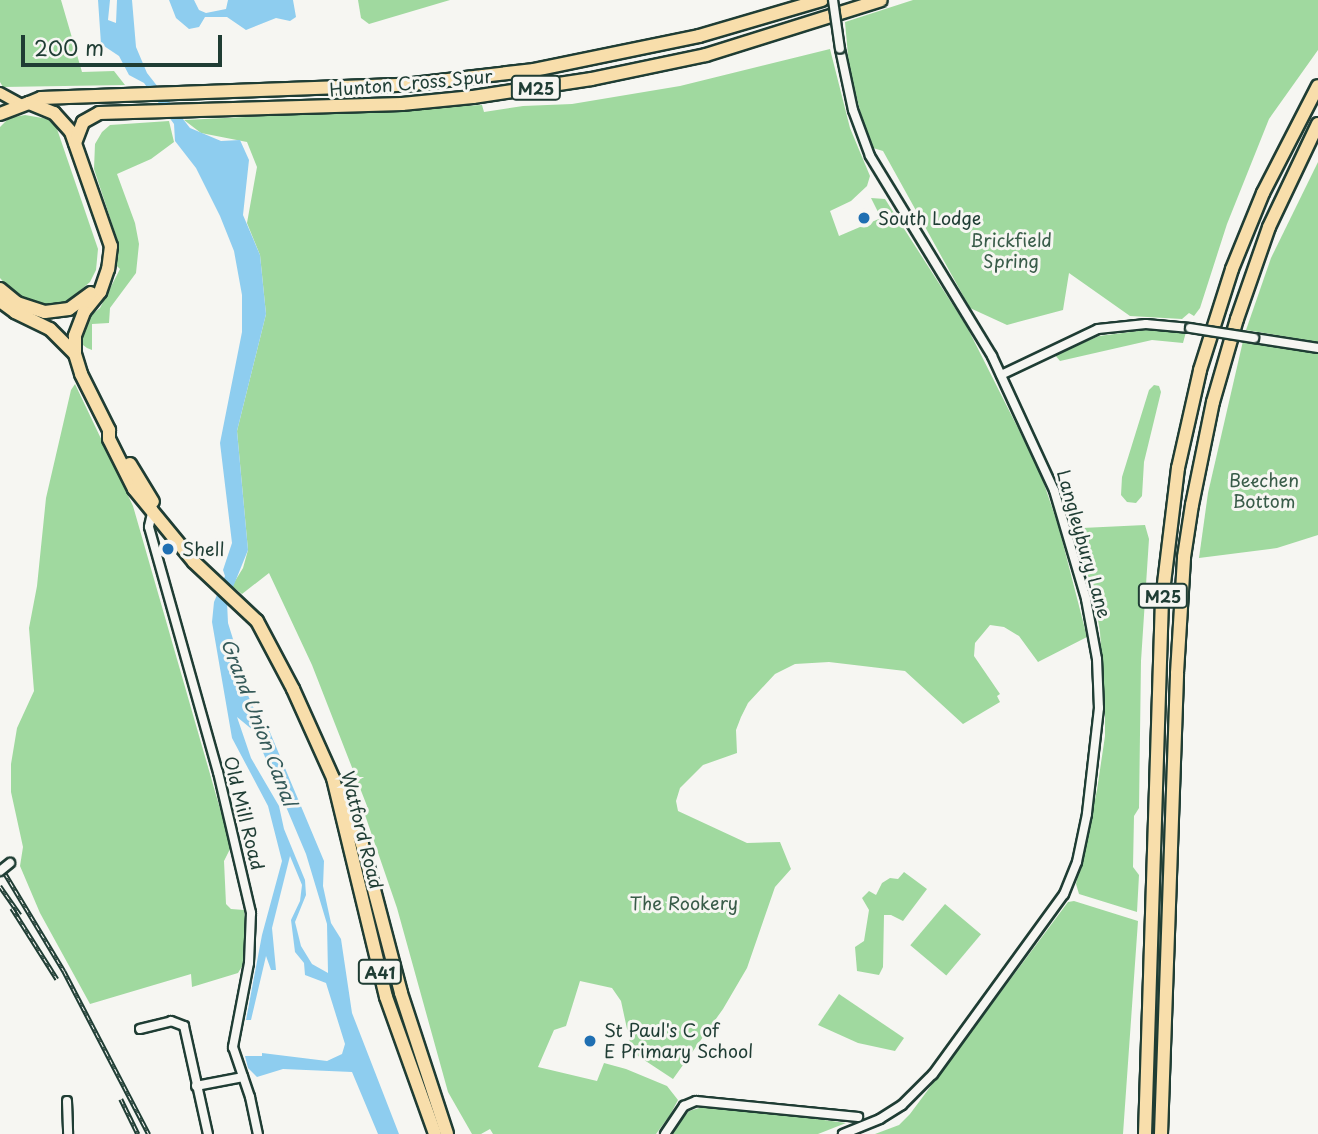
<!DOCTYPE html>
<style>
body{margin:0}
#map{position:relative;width:1318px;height:1134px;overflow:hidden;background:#f6f6f2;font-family:"Playpen Sans",sans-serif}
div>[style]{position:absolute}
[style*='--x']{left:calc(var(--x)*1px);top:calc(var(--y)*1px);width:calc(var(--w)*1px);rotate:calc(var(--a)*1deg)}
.green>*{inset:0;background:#a0d99f;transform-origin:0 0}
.water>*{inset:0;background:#8ecdef}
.roads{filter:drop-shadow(2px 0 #1f3d34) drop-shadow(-2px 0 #1f3d34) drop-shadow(0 2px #1f3d34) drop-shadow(0 -2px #1f3d34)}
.minor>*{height:8px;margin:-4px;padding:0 4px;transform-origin:4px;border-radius:4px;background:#f6f6f2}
.major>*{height:10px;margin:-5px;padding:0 5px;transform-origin:5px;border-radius:5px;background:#f8deab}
.highway>*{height:12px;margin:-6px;padding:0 6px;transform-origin:6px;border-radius:6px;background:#f8deab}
.rail>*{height:4.5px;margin-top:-2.25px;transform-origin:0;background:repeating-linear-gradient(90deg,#f6f6f2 0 5px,#1f3d34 0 10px);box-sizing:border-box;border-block:2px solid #1f3d34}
.bridges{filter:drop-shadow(2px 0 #1f3d34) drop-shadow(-2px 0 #1f3d34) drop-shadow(0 2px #1f3d34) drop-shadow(0 -2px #1f3d34)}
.minor-bridge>*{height:8px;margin:-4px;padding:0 4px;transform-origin:4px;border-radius:4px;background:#f6f6f2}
.dots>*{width:19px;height:19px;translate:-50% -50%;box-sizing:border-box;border:4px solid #f6f6f2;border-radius:50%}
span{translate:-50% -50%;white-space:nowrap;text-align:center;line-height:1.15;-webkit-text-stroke:6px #f6f6f2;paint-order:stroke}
.shield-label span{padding:2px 5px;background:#f6f6f2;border:2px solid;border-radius:5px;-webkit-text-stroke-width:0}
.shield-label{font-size:16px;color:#1f3d34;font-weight:700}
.street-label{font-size:18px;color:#1f3d34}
.poi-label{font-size:18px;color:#1f3d34}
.left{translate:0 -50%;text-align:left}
.park-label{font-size:18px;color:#395c49}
.water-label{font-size:19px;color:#355a59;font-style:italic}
.scale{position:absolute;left:21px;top:35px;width:201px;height:32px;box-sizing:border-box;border:4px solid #1f3d34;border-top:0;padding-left:9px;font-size:21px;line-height:24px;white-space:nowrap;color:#1f3d34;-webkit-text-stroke:5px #f6f6f2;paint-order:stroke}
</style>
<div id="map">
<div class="green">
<div style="clip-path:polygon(0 0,61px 0,82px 72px,114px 71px,125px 85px,3px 87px,0 82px)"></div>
<div style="clip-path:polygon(358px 0,450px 0,369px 24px,361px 18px)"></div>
<div style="clip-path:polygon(913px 0,1318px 0,1318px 50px,1269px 119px,1227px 224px,1200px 308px,1194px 316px,1189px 313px,1182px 319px,1130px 316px,1069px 273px,1063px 310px,1007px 325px,970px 308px,883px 151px,873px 148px,867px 138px,849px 67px,845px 22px)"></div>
<div style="clip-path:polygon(830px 49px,850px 128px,870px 176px,867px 186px,851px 201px,830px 211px,839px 236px,881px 218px,871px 198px,885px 199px,967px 327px,1040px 472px,1059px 528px,1087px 637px,1038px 662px,1019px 636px,1004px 627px,990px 625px,975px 643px,974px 656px,1000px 694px,997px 696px,1000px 702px,963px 724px,905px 671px,829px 662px,795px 664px,775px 674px,748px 703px,741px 717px,736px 730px,737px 753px,703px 765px,680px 788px,676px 801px,678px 811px,747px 843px,780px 842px,791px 869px,775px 887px,747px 968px,723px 1009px,673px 1079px,632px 1052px,621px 1001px,612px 988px,580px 981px,566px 1026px,554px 1030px,538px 1067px,597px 1081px,604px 1063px,626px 1069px,667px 1086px,678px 1100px,670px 1115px,656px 1134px,493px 1134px,490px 1129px,481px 1134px,472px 1134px,448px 1092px,397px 908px,364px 812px,367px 806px,312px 665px,269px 573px,242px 594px,232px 586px,243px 568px,248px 550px,237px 431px,266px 314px,260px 255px,247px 223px,257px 167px,247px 142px,201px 133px,184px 120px,482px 105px,484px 112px,523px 106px,572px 104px,680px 86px)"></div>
<div style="clip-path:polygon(25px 115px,48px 119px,56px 126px,98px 249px,96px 270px,90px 282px,69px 300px,53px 305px,40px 304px,14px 294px,0 278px,0 127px,9px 118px)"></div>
<div style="clip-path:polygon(169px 121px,174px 142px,151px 159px,117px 174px,135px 223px,139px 244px,136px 273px,110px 308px,109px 323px,92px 324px,92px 350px,87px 348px,79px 342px,83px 322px,100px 308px,120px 269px,115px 264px,118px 242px,94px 169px,95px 144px,102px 132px,110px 125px)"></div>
<div style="clip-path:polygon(1318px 162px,1318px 342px,1246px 330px,1271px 258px)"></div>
<div style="clip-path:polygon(1146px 330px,1186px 332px,1183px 343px,1152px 340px,1060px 361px,1055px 355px,1099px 336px)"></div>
<div style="clip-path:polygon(1243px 341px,1318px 351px,1318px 535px,1277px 548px,1199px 558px,1208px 493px)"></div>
<div style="clip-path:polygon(75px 384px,133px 506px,231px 847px,224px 861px,226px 904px,231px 909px,244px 910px,246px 928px,244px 963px,238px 973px,192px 987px,191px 974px,90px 1004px,40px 913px,20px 866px,23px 847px,11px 792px,11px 764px,17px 728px,34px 691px,29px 628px,37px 586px,46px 498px,71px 390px)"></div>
<div style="clip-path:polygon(1154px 385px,1159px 386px,1161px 392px,1144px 462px,1142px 496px,1136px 503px,1127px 502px,1121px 495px,1122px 477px,1149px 390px)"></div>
<div style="clip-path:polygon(1145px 525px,1149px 539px,1141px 661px,1139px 808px,1134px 816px,1133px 867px,1139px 875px,1137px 912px,1079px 894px,1076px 884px,1097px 790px,1105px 736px,1105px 706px,1100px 632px,1094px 596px,1076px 534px,1082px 528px)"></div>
<div style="clip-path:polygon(904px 872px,927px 889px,903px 921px,891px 915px,884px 915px,883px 967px,879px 975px,857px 971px,855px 947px,864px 941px,869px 910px,862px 898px,869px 891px,876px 895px,882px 883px,890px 878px,898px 879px)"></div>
<div style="clip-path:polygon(1074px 901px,1138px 921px,1123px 1134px,875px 1134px,899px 1125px,910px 1114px,1068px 902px)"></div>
<div style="left:945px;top:904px;width:47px;height:54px;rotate:40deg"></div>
<div style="clip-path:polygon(839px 994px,904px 1038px,895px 1051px,858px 1043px,818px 1025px)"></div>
<div style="clip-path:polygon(706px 1106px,721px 1106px,846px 1123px,818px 1134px,670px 1134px,689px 1111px)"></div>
</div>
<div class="water">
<div style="clip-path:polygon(evenodd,98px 0,110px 0,108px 20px,116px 23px,117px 0,132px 0,136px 47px,147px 73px,190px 128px,221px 141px,240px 140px,249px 160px,243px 215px,260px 255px,266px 314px,237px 431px,248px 550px,227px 602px,228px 623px,242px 668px,243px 684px,258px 718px,269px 730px,324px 861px,323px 886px,331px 923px,341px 939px,352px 1013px,399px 1134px,378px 1134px,352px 1072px,283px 1069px,257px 1077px,248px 1068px,245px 1056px,262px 1056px,262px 1053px,327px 1061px,342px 1054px,345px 1044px,326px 983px,305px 975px,304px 963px,295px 952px,291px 920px,300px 901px,302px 885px,290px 856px,272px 928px,276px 970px,271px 970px,266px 956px,251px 1020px,246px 1020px,262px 935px,282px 861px,268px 806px,232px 738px,212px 622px,214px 602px,225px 576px,223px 570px,232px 543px,220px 443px,242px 332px,242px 295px,234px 251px,220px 216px,196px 168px,175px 141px,174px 124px,144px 83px,129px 75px,119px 56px,101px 44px,98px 0,237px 717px,254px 731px,306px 854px,327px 924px,328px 973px,312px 964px,301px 946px,295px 922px,306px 895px,305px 880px,284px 829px,279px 806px,251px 758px,237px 717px)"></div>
<div style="clip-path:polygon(169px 0,194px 0,199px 10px,206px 13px,226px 9px,228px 0,293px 0,296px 17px,290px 21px,276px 18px,246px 30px,227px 17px,205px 17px,199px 27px,189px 29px,176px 18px)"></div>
</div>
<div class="roads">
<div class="minor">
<div style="--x:840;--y:49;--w:62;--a:78"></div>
<div style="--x:853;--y:110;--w:49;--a:69.7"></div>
<div style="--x:870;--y:156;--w:234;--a:58.6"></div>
<div style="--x:992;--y:356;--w:148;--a:65.2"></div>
<div style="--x:1054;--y:490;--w:114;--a:73.6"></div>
<div style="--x:1086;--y:599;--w:61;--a:79.6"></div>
<div style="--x:1097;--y:659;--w:49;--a:87.7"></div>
<div style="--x:1099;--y:708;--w:107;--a:96.5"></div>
<div style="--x:1087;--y:814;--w:49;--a:101.8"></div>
<div style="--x:1077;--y:862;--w:35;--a:112"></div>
<div style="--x:1064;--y:894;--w:223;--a:126"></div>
<div style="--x:933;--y:1074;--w:44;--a:135"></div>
<div style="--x:902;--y:1105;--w:26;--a:148"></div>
<div style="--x:880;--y:1119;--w:40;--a:158"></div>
<div style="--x:1254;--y:338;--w:65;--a:8.9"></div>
<div style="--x:1001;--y:375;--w:107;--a:-25.4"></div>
<div style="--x:1098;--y:329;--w:48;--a:-5.9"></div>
<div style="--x:1146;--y:324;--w:44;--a:5.2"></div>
<div style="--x:153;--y:509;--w:18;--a:103"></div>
<div style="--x:149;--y:527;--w:255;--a:74.3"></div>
<div style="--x:218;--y:772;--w:145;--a:76.8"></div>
<div style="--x:251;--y:913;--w:50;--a:92.3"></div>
<div style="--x:249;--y:963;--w:86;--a:100.8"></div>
<div style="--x:233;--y:1047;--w:53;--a:71.2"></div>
<div style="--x:250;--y:1097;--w:38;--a:78"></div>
<div style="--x:140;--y:1029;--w:32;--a:-14"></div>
<div style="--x:171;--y:1021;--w:14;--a:21"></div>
<div style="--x:184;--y:1026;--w:111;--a:77.5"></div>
<div style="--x:196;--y:1086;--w:48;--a:-10.8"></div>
<div style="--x:67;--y:1101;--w:33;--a:88"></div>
<div style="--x:665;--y:1134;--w:34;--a:-56"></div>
<div style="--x:684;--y:1106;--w:13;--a:-23"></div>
<div style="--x:696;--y:1101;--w:163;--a:5.6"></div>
</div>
<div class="major">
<div style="--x:0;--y:93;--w:23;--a:29"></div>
</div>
<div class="highway">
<div style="--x:29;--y:103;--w:13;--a:-23"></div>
<div style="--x:41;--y:98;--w:363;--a:-2.1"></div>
<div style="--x:404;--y:85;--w:131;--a:-6.6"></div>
<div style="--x:534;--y:70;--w:168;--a:-11.6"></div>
<div style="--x:699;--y:36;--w:128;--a:-16.3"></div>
<div style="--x:0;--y:114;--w:31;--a:-21"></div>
<div style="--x:29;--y:103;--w:27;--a:22"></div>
<div style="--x:54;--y:113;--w:25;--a:48"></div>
<div style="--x:71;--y:132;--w:121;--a:70.7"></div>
<div style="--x:111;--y:246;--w:23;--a:97"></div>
<div style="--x:108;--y:269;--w:24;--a:109"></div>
<div style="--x:100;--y:292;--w:26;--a:129"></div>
<div style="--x:84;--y:312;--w:26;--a:111"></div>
<div style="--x:75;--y:336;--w:18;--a:90"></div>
<div style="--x:75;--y:354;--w:21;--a:73"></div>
<div style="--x:81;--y:374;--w:63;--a:63.4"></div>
<div style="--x:109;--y:430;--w:9;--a:90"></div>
<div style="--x:109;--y:439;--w:56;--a:63.4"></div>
<div style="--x:134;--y:489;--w:94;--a:50.6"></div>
<div style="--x:194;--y:562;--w:86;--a:43.1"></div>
<div style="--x:257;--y:621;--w:77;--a:62.1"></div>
<div style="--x:293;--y:689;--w:98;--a:65.8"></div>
<div style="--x:333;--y:778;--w:225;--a:76.4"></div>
<div style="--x:386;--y:997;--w:145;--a:70.3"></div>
<div style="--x:75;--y:143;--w:22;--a:-69"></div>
<div style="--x:83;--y:122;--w:18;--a:-29"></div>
<div style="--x:99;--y:113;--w:303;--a:-1.7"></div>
<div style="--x:402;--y:104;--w:71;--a:-5.6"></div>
<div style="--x:473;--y:97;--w:120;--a:-8.6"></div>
<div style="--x:592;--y:79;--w:116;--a:-11.9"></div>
<div style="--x:706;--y:55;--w:183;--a:-17.4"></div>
<div style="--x:0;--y:289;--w:22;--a:39"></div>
<div style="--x:17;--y:303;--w:29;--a:18"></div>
<div style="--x:45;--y:312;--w:24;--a:-7"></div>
<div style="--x:69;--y:309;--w:27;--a:-36"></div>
<div style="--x:0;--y:301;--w:19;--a:36"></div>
<div style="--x:15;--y:312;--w:39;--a:26"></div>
<div style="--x:50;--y:329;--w:35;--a:45"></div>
<div style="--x:130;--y:464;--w:44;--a:58.8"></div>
<div style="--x:340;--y:790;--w:58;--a:67.8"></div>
<div style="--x:362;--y:844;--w:154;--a:75.3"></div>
<div style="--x:401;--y:993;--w:148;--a:71.9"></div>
<div style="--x:1145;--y:1134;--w:534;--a:-88.18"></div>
<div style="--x:1162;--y:600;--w:133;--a:-83.1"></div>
<div style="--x:1178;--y:468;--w:100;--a:-77.3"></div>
<div style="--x:1200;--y:370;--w:106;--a:-72.4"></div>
<div style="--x:1232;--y:269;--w:82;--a:-67.8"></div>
<div style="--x:1263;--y:193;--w:120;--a:-62.8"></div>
<div style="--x:1161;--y:1134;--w:461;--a:-88"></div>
<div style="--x:1177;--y:673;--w:116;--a:-86.5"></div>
<div style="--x:1184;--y:557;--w:53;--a:-81.3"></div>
<div style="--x:1192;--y:505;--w:105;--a:-78.5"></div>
<div style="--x:1213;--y:402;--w:86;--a:-73.9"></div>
<div style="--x:1237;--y:319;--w:97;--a:-70.8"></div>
<div style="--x:1269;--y:227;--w:114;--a:-64.6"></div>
</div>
</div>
<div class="rail">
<div style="--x:0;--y:865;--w:124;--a:58.9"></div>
<div style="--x:64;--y:971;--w:184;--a:62.5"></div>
<div style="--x:0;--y:886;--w:35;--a:55"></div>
<div style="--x:12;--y:908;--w:84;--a:57.6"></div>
<div style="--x:121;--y:1099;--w:39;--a:64"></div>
</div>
<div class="bridges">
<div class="minor-bridge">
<div style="--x:833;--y:0;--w:49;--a:81.9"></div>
<div style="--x:1190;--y:328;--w:65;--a:8.9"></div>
<div style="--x:0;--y:871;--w:13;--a:-39"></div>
</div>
</div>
<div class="dots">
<div style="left:864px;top:218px;background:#1f6fb2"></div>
<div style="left:168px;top:549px;background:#1f6fb2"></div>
<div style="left:590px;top:1041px;background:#1f6fb2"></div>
</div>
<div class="shield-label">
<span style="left:536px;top:88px">M25</span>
<span style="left:1163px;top:596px">M25</span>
<span style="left:380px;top:972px">A41</span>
</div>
<div class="street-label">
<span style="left:411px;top:83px;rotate:-5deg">Hunton Cross Spur</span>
<span style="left:1084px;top:544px;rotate:74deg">Langleybury Lane</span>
<span style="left:244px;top:813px;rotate:76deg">Old Mill Road</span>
<span style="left:362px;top:830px;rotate:76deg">Watford Road</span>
</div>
<div class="poi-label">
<span class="left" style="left:878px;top:218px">South Lodge</span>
<span class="left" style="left:182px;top:549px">Shell</span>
<span class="left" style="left:604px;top:1041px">St Paul's C of<br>E Primary School</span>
</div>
<div class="park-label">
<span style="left:1011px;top:251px">Brickfield<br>Spring</span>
<span style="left:1264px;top:491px">Beechen<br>Bottom</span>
<span style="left:684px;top:903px">The Rookery</span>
</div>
<div class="water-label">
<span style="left:259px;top:722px;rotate:69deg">Grand Union Canal</span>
</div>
<div class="scale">200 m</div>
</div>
